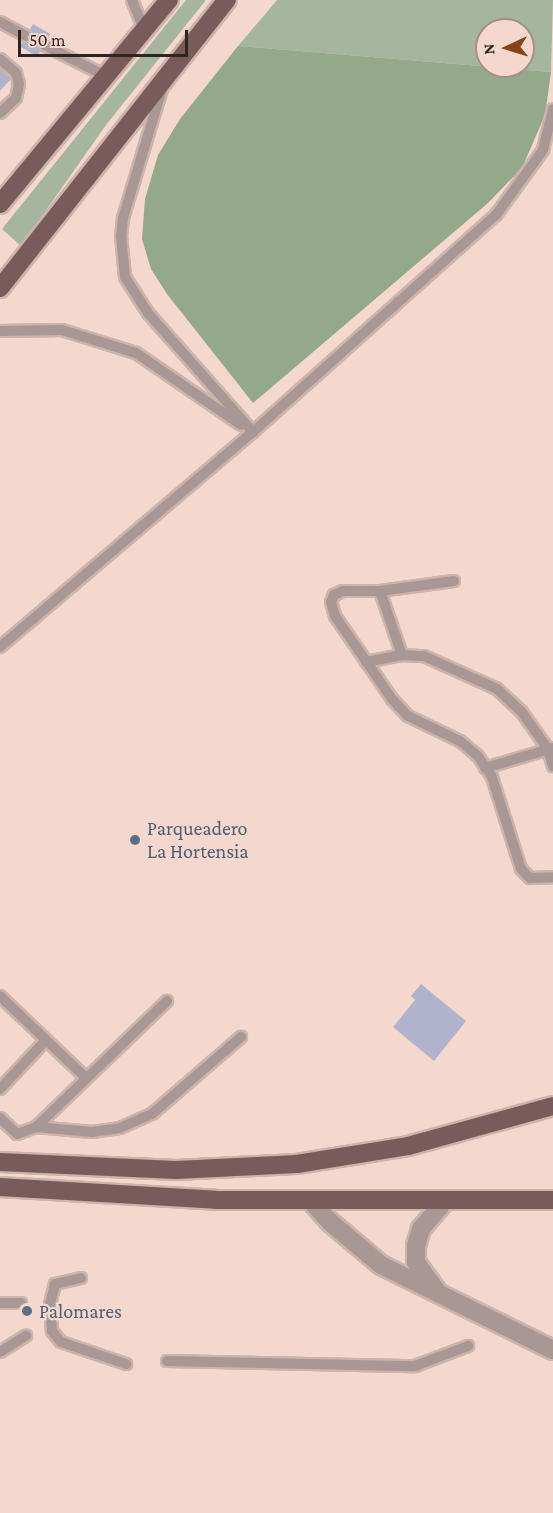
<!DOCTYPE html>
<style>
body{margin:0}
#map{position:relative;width:553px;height:1513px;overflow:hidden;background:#f4d8cd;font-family:"Crimson Pro",serif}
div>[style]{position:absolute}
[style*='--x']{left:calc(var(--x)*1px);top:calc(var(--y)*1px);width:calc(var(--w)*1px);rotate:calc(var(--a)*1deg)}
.green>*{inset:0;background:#a6b69e}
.forest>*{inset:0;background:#94a88a}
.building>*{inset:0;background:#b1b2cb;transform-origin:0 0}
.roads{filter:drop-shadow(2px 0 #ccb4aa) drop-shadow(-2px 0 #ccb4aa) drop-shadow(0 2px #ccb4aa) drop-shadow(0 -2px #ccb4aa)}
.lane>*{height:10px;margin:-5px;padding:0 5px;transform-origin:5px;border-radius:5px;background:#a99796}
.street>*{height:18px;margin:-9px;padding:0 9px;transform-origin:9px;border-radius:9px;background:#a99796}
.primary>*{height:18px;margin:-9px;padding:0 9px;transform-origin:9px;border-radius:9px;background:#7a5b5b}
.dots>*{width:16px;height:16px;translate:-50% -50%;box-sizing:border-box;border:3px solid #f4d8cd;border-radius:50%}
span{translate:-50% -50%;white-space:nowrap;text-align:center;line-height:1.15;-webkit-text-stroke:4.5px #f4d8cd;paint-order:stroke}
.service-label{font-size:20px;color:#4e5e75}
.left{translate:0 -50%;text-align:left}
.north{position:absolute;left:475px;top:18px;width:60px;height:60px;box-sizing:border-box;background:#f4d8cd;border:2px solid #a59088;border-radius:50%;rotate:266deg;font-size:16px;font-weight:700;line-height:24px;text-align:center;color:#2e2420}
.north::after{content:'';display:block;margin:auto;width:21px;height:27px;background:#874416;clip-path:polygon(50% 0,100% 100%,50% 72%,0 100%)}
.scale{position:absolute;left:18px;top:30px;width:170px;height:27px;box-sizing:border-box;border:3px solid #2e2420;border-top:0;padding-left:8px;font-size:18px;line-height:21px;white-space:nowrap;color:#2e2420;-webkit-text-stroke:4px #f4d8cd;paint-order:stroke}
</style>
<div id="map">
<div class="green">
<div style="clip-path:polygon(186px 0,206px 0,106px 125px,21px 246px,2px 229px)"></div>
<div style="clip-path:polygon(evenodd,277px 0,553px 0,551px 72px,238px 46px,277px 0,487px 30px,523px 30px,523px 66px,487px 66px,487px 30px)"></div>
</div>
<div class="forest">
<div style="clip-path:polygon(238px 46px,551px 72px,545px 115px,522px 168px,488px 203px,253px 403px,167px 294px,151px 269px,142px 239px,145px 199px,158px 155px,180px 119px)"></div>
</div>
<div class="building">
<div style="left:33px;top:24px;width:20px;height:26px;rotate:30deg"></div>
<div style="clip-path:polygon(0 69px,11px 79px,0 91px)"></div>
<div style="clip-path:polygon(421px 984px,466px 1021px,434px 1061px,393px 1027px,415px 1000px,411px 996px)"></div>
</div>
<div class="roads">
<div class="lane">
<div style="--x:132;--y:0;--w:31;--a:68"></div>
<div style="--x:0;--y:22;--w:30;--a:28"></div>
<div style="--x:44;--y:45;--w:69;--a:26.6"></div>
<div style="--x:0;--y:59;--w:21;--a:41"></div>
<div style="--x:16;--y:73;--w:11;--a:75"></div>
<div style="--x:19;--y:84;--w:14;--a:102"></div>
<div style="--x:16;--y:98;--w:22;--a:137"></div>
<div style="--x:162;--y:89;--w:135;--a:106.8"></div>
<div style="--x:123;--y:218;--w:18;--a:96"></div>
<div style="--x:121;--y:236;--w:41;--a:84.4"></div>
<div style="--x:125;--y:277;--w:43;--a:57.4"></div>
<div style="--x:148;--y:313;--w:159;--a:48.6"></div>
<div style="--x:0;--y:331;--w:62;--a:-0.9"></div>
<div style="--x:62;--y:330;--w:77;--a:17.3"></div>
<div style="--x:136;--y:353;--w:127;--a:34.4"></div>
<div style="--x:454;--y:581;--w:75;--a:172.3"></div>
<div style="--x:380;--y:591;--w:37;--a:180"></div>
<div style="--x:343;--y:591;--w:10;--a:156"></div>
<div style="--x:334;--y:595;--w:8;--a:113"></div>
<div style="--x:331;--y:602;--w:15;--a:74"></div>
<div style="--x:335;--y:616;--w:101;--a:55.5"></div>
<div style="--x:392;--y:699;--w:23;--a:47"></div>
<div style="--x:408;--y:716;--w:58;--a:25.7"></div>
<div style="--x:460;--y:741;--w:23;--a:40"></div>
<div style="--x:478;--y:756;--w:25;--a:56"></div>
<div style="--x:492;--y:777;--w:96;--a:72.5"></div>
<div style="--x:521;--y:869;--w:13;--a:45"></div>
<div style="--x:530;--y:878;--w:23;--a:-2"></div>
<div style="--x:380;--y:591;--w:68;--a:71"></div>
<div style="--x:0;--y:647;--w:332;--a:-40.4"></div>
<div style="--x:253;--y:432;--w:326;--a:-41.8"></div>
<div style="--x:496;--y:215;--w:80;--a:-54.1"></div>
<div style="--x:543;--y:150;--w:42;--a:-76.3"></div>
<div style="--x:366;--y:662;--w:37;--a:-11"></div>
<div style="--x:402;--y:655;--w:22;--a:3"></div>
<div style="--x:424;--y:656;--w:80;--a:24.3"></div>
<div style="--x:497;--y:689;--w:33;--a:43"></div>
<div style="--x:521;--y:711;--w:47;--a:54.6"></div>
<div style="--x:548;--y:749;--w:18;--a:74"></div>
<div style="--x:485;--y:768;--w:71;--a:-16.4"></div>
<div style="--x:0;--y:996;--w:119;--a:43.6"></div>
<div style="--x:0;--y:1089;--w:67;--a:-46.8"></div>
<div style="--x:0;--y:1118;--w:23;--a:43"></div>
<div style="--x:17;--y:1134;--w:20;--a:-20"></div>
<div style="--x:36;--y:1127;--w:182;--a:-43.9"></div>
<div style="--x:36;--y:1127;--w:56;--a:5.1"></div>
<div style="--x:92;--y:1132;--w:28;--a:-8"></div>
<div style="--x:120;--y:1128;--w:35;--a:-24"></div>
<div style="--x:152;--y:1114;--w:118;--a:-40.9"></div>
<div style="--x:81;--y:1278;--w:27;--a:167"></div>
<div style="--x:55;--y:1284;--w:21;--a:104"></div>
<div style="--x:50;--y:1304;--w:27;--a:86"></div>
<div style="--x:52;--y:1331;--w:14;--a:51"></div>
<div style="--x:61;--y:1342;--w:69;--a:18.7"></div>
<div style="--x:0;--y:1303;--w:21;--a:0"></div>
<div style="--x:0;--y:1352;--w:31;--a:-32"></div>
<div style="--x:167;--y:1361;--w:248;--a:1.2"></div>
<div style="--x:415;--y:1366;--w:57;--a:-20.7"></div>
</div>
<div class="street">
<div style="--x:311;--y:1201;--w:28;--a:48"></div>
<div style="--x:330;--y:1222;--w:67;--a:40.1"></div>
<div style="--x:381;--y:1265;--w:192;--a:26.3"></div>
<div style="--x:436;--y:1290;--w:34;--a:-126"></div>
<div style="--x:416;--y:1262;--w:16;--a:-90"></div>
<div style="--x:416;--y:1246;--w:18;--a:-74"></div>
<div style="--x:421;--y:1229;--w:35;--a:-50"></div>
</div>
<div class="primary">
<div style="--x:0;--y:204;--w:265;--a:-50.4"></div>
<div style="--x:0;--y:288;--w:367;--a:-51.8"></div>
<div style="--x:0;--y:1162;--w:176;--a:2.6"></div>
<div style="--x:176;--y:1170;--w:121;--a:-2.8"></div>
<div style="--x:297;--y:1164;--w:112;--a:-9.2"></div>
<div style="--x:408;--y:1146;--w:150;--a:-15.4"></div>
<div style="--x:0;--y:1187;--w:216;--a:3.4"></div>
<div style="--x:216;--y:1200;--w:337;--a:0"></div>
</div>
</div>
<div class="dots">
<div style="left:135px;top:840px;background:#5c6f8a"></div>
<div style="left:27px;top:1311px;background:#5c6f8a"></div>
</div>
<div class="service-label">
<span class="left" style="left:147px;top:840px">Parqueadero<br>La Hortensia</span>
<span class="left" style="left:39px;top:1311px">Palomares</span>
</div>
<div class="north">N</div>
<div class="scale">50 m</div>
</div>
